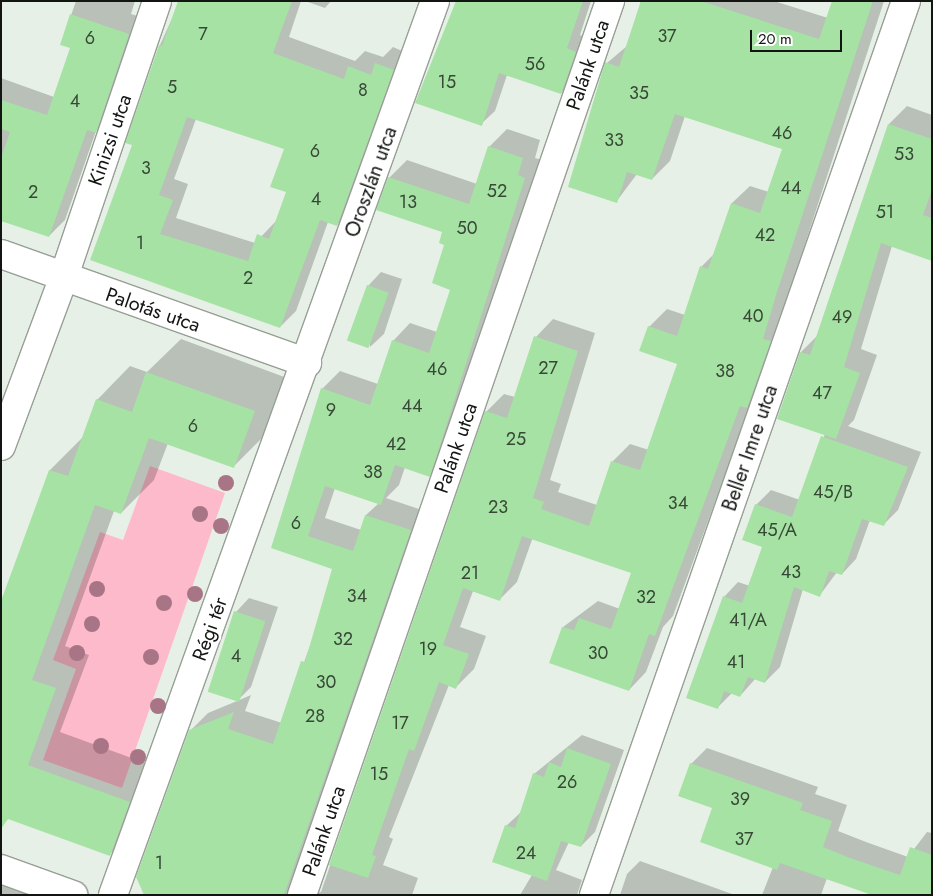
<!DOCTYPE html>
<meta charset="utf-8">
<style>
body{margin:0}
#map{position:relative;width:933px;height:896px;overflow:hidden;background:#e7f0e6;font-family:Jost,sans-serif}
div>[style]{position:absolute}
[style*='--x']{left:calc(var(--x)*1px);top:calc(var(--y)*1px);width:calc(var(--w)*1px);rotate:calc(var(--a)*1deg)}
.green>*{inset:0;background:#fdbaca}
.shadow>*{inset:0;background:#0003}
.building>*{inset:0;background:#a6e2a4;transform-origin:0 0}
.roads{filter:drop-shadow(1px 0 #979f96) drop-shadow(-1px 0 #979f96) drop-shadow(0 1px #979f96) drop-shadow(0 -1px #979f96)}
.street>*{height:28px;margin:-14px;padding:0 14px;transform-origin:14px;border-radius:14px;background:#fff}
.trees>*{width:16px;height:16px;margin:-8px;border-radius:50%;background:#a87587}
span{translate:-50% -50%;white-space:nowrap;text-align:center;line-height:1.15;-webkit-text-stroke:5px #fff;paint-order:stroke}
.number-label{font-size:18px;color:#374836}
.number-label span{-webkit-text-stroke-width:0}
.street-label{font-size:20px;color:#121512}
.frame{position:absolute;inset:0;border:2px solid #121512;pointer-events:none}
.scale{position:absolute;left:750px;top:30px;width:92px;height:22px;box-sizing:border-box;border:2px solid #121512;border-top:0;padding-left:6px;font-size:15px;line-height:18px;white-space:nowrap;color:#121512;-webkit-text-stroke:4px #fff;paint-order:stroke}
</style>
<div id="map">
<div class="green">
<div style="clip-path:polygon(150px 466px,225px 493px,122px 788px,43px 760px,76px 669px,53px 660px,100px 532px,123px 540px)"></div>
</div>
<div class="shadow">
<div style="clip-path:polygon(76px 1px,135px 1px,131px 14px,144px 18px,112px 116px,96px 131px,65px 220px,49px 236px,1px 220px,1px 78px,54px 97px,71px 47px,61px 44px)"></div>
<div style="clip-path:polygon(evenodd,180px 1px,301px 1px,289px 37px,355px 61px,365px 51px,383px 57px,393px 47px,409px 54px,353px 209px,337px 225px,328px 222px,296px 311px,280px 327px,92px 259px,133px 144px,127px 142px,160px 45px,180px 1px,196px 119px,286px 149px,287px 192px,277px 220px,255px 243px,176px 218px,188px 184px,174px 179px,196px 119px)"></div>
<div style="clip-path:polygon(305px 1px,331px 1px,325px 8px)"></div>
<div style="clip-path:polygon(457px 1px,591px 1px,580px 35px,589px 39px,575px 79px,561px 93px,507px 75px,495px 111px,481px 124px)"></div>
<div style="clip-path:polygon(evenodd,641px 1px,774px 1px,828px 18px,833px 1px,884px 1px,780px 321px,788px 324px,752px 402px,673px 616px,663px 627px,646px 672px,629px 690px,563px 627px,598px 601px,620px 609px,632px 572px,533px 537px,517px 582px,499px 600px,473px 591px,460px 627px,486px 636px,474px 669px,456px 687px,449px 685px,389px 837px,393px 839px,383px 865px,418px 878px,412px 895px,145px 895px,190px 731px,208px 713px,237px 701px,236px 612px,249px 598px,278px 607px,251px 687px,237px 701px,251px 695px,245px 711px,282px 723px,327px 599px,334px 569px,272px 547px,322px 389px,340px 371px,378px 384px,393px 341px,410px 323px,437px 332px,451px 289px,444px 232px,389px 178px,407px 160px,477px 184px,489px 147px,507px 129px,540px 140px,535px 158px,542px 160px,447px 457px,429px 475px,405px 467px,399px 485px,386px 498px,428px 512px,316px 893px,321px 892px,486px 412px,504px 394px,515px 397px,536px 337px,553px 319px,595px 333px,550px 480px,561px 484px,558px 492px,597px 505px,613px 461px,630px 444px,649px 450px,679px 363px,649px 327px,667px 309px,685px 315px,701px 267px,715px 253px,732px 203px,750px 186px,769px 192px,783px 149px,685px 116px,670px 161px,652px 179px,637px 174px,616px 202px,607px 63px,627px 46px,641px 1px,335px 488px,379px 503px,366px 515px,361px 530px,325px 518px,335px 488px)"></div>
<div style="clip-path:polygon(907px 106px,932px 115px,932px 260px,892px 246px,861px 349px,877px 355px,854px 420px,848px 426px,921px 452px,898px 510px,883px 525px,870px 520px,856px 559px,842px 574px,837px 572px,820px 595px,803px 589px,780px 667px,765px 682px,756px 678px,740px 696px,732px 693px,717px 708px,724px 597px,738px 582px,750px 586px,764px 546px,756px 505px,771px 490px,800px 500px,825px 434px,801px 352px,817px 336px,889px 124px)"></div>
<div style="clip-path:polygon(381px 272px,402px 279px,384px 334px,370px 347px,368px 286px)"></div>
<div style="clip-path:polygon(181px 339px,287px 378px,267px 433px,234px 466px,168px 443px,154px 480px,121px 513px,114px 511px,65px 646px,89px 655px,60px 732px,162px 769px,144px 821px,110px 854px,1px 815px,50px 470px,83px 437px,97px 400px,130px 366px,147px 372px)"></div>
<div style="clip-path:polygon(582px 735px,624px 750px,595px 832px,581px 846px,569px 842px,556px 870px,582px 880px,577px 895px,520px 895px,532px 875px,506px 826px,521px 812px,534px 774px)"></div>
<div style="clip-path:polygon(707px 748px,818px 787px,815px 794px,847px 805px,838px 831px,866px 842px,908px 857px,927px 832px,932px 833px,932px 895px,827px 878px,821px 895px,762px 895px,773px 867px,713px 807px,691px 764px)"></div>
<div style="clip-path:polygon(640px 861px,735px 895px,620px 895px,627px 874px)"></div>
<div style="clip-path:polygon(1px 881px,40px 895px,1px 895px)"></div>
</div>
<div class="building">
<div style="clip-path:polygon(evenodd,178px 1px,292px 1px,273px 53px,344px 79px,348px 66px,371px 75px,375px 63px,394px 70px,337px 226px,320px 220px,280px 328px,90px 260px,132px 145px,125px 143px,159px 45px,162px 46px,178px 1px,187px 117px,284px 149px,270px 187px,286px 192px,269px 239px,257px 234px,248px 261px,160px 234px,173px 200px,159px 195px,187px 117px)"></div>
<div style="clip-path:polygon(456px 1px,583px 1px,567px 48px,576px 52px,561px 94px,499px 73px,482px 126px,415px 103px)"></div>
<div style="clip-path:polygon(641px 1px,701px 1px,819px 39px,832px 1px,873px 1px,777px 292px,763px 339px,771px 341px,747px 408px,740px 406px,655px 636px,649px 634px,629px 691px,549px 663px,562px 627px,574px 630px,579px 618px,611px 629px,631px 573px,522px 536px,500px 601px,463px 588px,443px 645px,469px 654px,456px 689px,439px 682px,414px 751px,409px 749px,372px 855px,376px 856px,368px 878px,329px 865px,485px 411px,507px 418px,534px 336px,578px 351px,533px 498px,544px 502px,541px 509px,589px 526px,611px 461px,640px 470px,677px 364px,639px 351px,648px 326px,677px 336px,700px 266px,708px 269px,731px 203px,760px 213px,782px 149px,675px 114px,652px 180px,627px 172px,617px 203px,568px 187px,605px 62px,619px 67px)"></div>
<div style="clip-path:polygon(70px 14px,129px 34px,96px 133px,87px 130px,49px 237px,1px 221px,1px 158px,10px 132px,1px 129px,1px 100px,47px 115px,70px 48px,60px 45px)"></div>
<div style="clip-path:polygon(888px 124px,932px 139px,932px 190px,923px 215px,932px 218px,932px 261px,881px 243px,844px 367px,860px 373px,836px 439px,777px 419px,800px 352px,810px 355px)"></div>
<div style="clip-path:polygon(488px 146px,523px 158px,518px 175px,525px 178px,430px 477px,395px 465px,381px 505px,325px 486px,308px 536px,353px 551px,365px 515px,411px 530px,284px 895px,144px 895px,136px 877px,189px 730px,234px 712px,228px 729px,273px 744px,301px 661px,305px 662px,332px 569px,271px 548px,321px 388px,370px 405px,392px 340px,429px 353px,450px 290px,432px 283px,444px 245px,439px 243px,442px 232px,376px 210px,388px 177px,469px 204px)"></div>
<div style="left:367px;top:285px;width:23px;height:59px;rotate:20deg"></div>
<div style="clip-path:polygon(146px 372px,255px 411px,234px 468px,149px 438px,121px 514px,95px 505px,32px 680px,56px 688px,28px 765px,130px 802px,110px 856px,8px 819px,1px 829px,1px 601px,49px 470px,68px 476px,96px 399px,132px 412px)"></div>
<div style="clip-path:polygon(821px 436px,908px 467px,884px 526px,862px 519px,842px 575px,829px 571px,820px 597px,794px 587px,765px 683px,748px 677px,740px 697px,724px 691px,718px 709px,686px 698px,723px 596px,742px 603px,762px 547px,742px 540px,755px 504px,792px 517px)"></div>
<div style="left:234px;top:611px;width:33px;height:85px;rotate:18deg"></div>
<div style="clip-path:polygon(567px 748px,611px 764px,581px 847px,561px 841px,547px 881px,492px 862px,505px 825px,515px 828px,533px 773px,544px 777px,549px 762px,561px 767px)"></div>
<div style="clip-path:polygon(690px 763px,803px 803px,800px 810px,832px 821px,823px 847px,850px 858px,900px 875px,910px 847px,932px 855px,932px 895px,872px 895px,780px 863px,777px 870px,700px 842px,712px 808px,678px 796px)"></div>
</div>
<div class="roads">
<div class="street">
<div style="--x:1;--y:254;--w:325;--a:19.6"></div>
<div style="--x:1;--y:446;--w:178;--a:-69.6"></div>
<div style="--x:63;--y:279;--w:293;--a:-71.3"></div>
<div style="--x:1;--y:869;--w:77;--a:19.9"></div>
<div style="--x:113;--y:895;--w:950;--a:-70.19"></div>
<div style="--x:302;--y:895;--w:946;--a:-70.99"></div>
<div style="--x:594;--y:895;--w:947;--a:-70.76"></div>
</div>
</div>
<div class="trees">
<div style="left:226px;top:483px"></div>
<div style="left:200px;top:514px"></div>
<div style="left:221px;top:526px"></div>
<div style="left:97px;top:589px"></div>
<div style="left:195px;top:594px"></div>
<div style="left:164px;top:603px"></div>
<div style="left:92px;top:624px"></div>
<div style="left:77px;top:653px"></div>
<div style="left:151px;top:657px"></div>
<div style="left:158px;top:706px"></div>
<div style="left:101px;top:746px"></div>
<div style="left:138px;top:757px"></div>
</div>
<div class="number-label">
<span style="left:203px;top:34px">7</span>
<span style="left:667px;top:36px">37</span>
<span style="left:90px;top:38px">6</span>
<span style="left:535px;top:64px">56</span>
<span style="left:447px;top:82px">15</span>
<span style="left:172px;top:87px">5</span>
<span style="left:363px;top:90px">8</span>
<span style="left:639px;top:93px">35</span>
<span style="left:75px;top:101px">4</span>
<span style="left:782px;top:133px">46</span>
<span style="left:614px;top:140px">33</span>
<span style="left:315px;top:151px">6</span>
<span style="left:904px;top:154px">53</span>
<span style="left:146px;top:168px">3</span>
<span style="left:791px;top:188px">44</span>
<span style="left:497px;top:191px">52</span>
<span style="left:33px;top:192px">2</span>
<span style="left:316px;top:199px">4</span>
<span style="left:408px;top:202px">13</span>
<span style="left:885px;top:212px">51</span>
<span style="left:467px;top:228px">50</span>
<span style="left:765px;top:235px">42</span>
<span style="left:140px;top:243px">1</span>
<span style="left:248px;top:278px">2</span>
<span style="left:753px;top:316px">40</span>
<span style="left:842px;top:317px">49</span>
<span style="left:548px;top:368px">27</span>
<span style="left:437px;top:369px">46</span>
<span style="left:725px;top:371px">38</span>
<span style="left:822px;top:393px">47</span>
<span style="left:412px;top:406px">44</span>
<span style="left:331px;top:410px">9</span>
<span style="left:193px;top:426px">6</span>
<span style="left:516px;top:439px">25</span>
<span style="left:396px;top:444px">42</span>
<span style="left:373px;top:472px">38</span>
<span style="left:833px;top:492px">45/B</span>
<span style="left:678px;top:503px">34</span>
<span style="left:498px;top:507px">23</span>
<span style="left:296px;top:523px">6</span>
<span style="left:777px;top:530px">45/A</span>
<span style="left:791px;top:572px">43</span>
<span style="left:470px;top:573px">21</span>
<span style="left:357px;top:596px">34</span>
<span style="left:646px;top:597px">32</span>
<span style="left:748px;top:620px">41/A</span>
<span style="left:343px;top:639px">32</span>
<span style="left:428px;top:649px">19</span>
<span style="left:598px;top:653px">30</span>
<span style="left:236px;top:656px">4</span>
<span style="left:736px;top:662px">41</span>
<span style="left:326px;top:682px">30</span>
<span style="left:315px;top:716px">28</span>
<span style="left:400px;top:723px">17</span>
<span style="left:379px;top:774px">15</span>
<span style="left:567px;top:782px">26</span>
<span style="left:740px;top:799px">39</span>
<span style="left:744px;top:839px">37</span>
<span style="left:526px;top:853px">24</span>
<span style="left:159px;top:863px">1</span>
</div>
<div class="street-label">
<span style="left:588px;top:65px;rotate:-71deg">Palánk utca</span>
<span style="left:110px;top:140px;rotate:-71deg">Kinizsi utca</span>
<span style="left:371px;top:182px;rotate:-70deg">Oroszlán utca</span>
<span style="left:153px;top:310px;rotate:19deg">Palotás utca</span>
<span style="left:456px;top:448px;rotate:-71deg">Palánk utca</span>
<span style="left:750px;top:448px;rotate:-71deg">Beller Imre utca</span>
<span style="left:210px;top:629px;rotate:-70deg">Régi tér</span>
<span style="left:324px;top:831px;rotate:-71deg">Palánk utca</span>
</div>
<div class="frame"></div>
<div class="scale">20 m</div>
</div>
